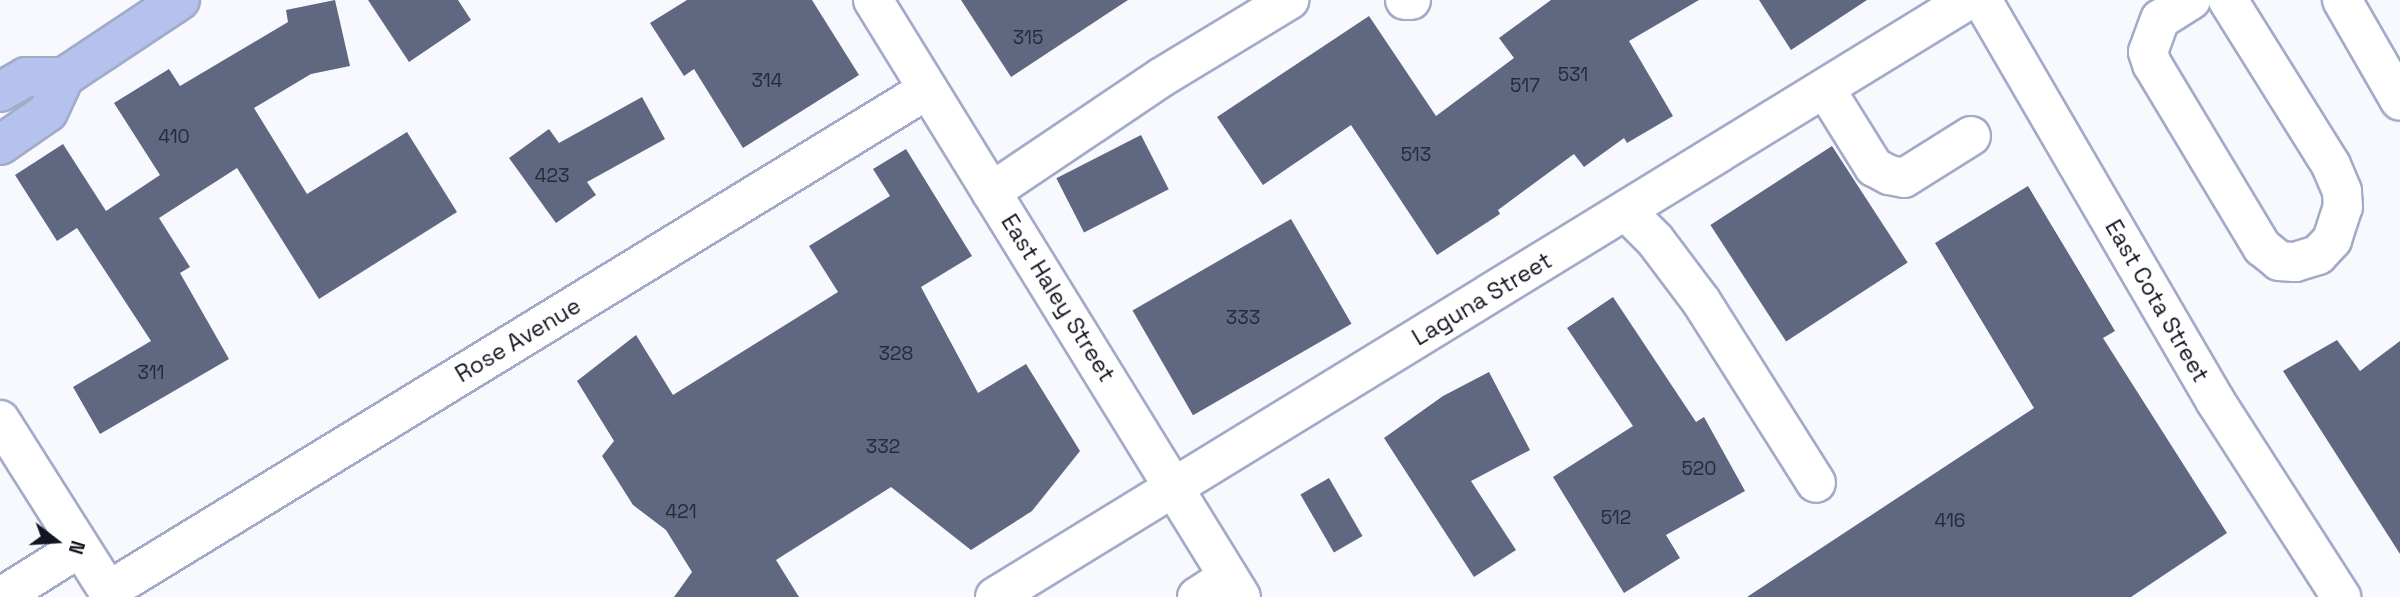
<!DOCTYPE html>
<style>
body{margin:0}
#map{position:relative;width:2400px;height:597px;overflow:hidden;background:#f7f9ff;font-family:"Space Grotesk",sans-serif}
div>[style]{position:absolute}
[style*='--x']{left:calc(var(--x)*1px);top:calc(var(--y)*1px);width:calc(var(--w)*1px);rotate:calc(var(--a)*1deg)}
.building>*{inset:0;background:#5f6781;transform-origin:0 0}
.roads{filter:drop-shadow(2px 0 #a2abc8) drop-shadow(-2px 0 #a2abc8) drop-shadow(0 2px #a2abc8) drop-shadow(0 -2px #a2abc8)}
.minor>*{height:38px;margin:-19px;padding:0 19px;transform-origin:19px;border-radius:19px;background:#fff}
.major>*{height:38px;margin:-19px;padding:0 19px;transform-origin:19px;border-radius:19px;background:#b5c2ee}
span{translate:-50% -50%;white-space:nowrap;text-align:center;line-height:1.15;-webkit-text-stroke:6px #fff;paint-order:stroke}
.number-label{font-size:19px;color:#252a38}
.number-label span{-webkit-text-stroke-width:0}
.street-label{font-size:23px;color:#121620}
.north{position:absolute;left:21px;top:506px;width:70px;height:70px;-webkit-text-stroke:5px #fff;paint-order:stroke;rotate:107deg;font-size:19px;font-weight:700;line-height:28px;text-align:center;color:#121620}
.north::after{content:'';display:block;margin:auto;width:24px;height:32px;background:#121620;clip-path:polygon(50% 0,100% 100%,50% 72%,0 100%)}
</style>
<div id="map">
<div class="building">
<div style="clip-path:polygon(335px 0,350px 66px,311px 74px,254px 108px,307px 194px,407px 132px,457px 212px,319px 299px,237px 168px,159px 218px,190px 267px,180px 273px,229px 359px,100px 434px,73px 387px,151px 341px,77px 228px,57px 241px,15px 175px,63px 144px,106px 211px,160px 175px,114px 103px,169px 69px,180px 86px,288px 22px,286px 10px)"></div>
<div style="clip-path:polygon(368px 0,458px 0,471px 20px,409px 62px)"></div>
<div style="clip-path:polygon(687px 0,812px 0,859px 75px,743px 148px,694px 69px,684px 76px,650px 23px)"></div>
<div style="clip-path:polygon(961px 0,1128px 0,1011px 77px)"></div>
<div style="clip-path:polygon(1551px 0,1699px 0,1629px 41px,1673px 116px,1627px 143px,1624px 138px,1584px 167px,1574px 154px,1498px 210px,1500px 214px,1437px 255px,1351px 125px,1263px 185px,1217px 117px,1369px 16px,1436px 116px,1514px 58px,1499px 38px)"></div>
<div style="clip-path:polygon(1759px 0,1867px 0,1791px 50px)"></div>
<div style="clip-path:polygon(642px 97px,665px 139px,587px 182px,596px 195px,556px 223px,509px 158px,549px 129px,559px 143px)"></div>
<div style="left:1141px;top:135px;width:61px;height:95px;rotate:63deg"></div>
<div style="left:1832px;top:146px;width:139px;height:145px;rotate:57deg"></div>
<div style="clip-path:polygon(906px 149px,972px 256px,921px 287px,978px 393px,1026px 364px,1080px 451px,1032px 511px,971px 550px,891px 487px,776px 560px,799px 597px,674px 597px,692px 572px,666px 530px,633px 505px,602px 456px,614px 441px,577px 381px,636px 335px,673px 395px,838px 292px,809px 246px,890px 196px,873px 169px)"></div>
<div style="clip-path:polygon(2028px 186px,2115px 331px,2103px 338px,2227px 533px,2131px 597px,1747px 597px,2034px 408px,1935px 243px)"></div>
<div style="left:1291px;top:219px;width:121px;height:183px;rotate:60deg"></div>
<div style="clip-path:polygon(1613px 297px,1696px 422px,1704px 417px,1745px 491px,1666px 535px,1680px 558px,1624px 593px,1553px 477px,1633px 426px,1567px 328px)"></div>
<div style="clip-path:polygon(2337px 340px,2360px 371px,2400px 341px,2400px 554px,2283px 371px)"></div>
<div style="clip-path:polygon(1489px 372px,1530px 450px,1471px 481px,1516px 550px,1474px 577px,1384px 438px,1443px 396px)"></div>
<div style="left:1329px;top:478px;width:67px;height:33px;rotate:60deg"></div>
</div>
<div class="roads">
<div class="minor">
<div style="--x:873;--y:0;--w:701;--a:58.35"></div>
<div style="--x:1405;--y:0;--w:6;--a:0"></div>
<div style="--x:1982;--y:0;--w:465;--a:59.8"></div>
<div style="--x:2216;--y:402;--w:232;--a:57.3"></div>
<div style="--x:2191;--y:0;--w:36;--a:148"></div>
<div style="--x:2160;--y:19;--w:35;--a:110"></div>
<div style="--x:2148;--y:52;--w:13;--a:72"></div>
<div style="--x:2152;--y:64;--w:214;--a:59"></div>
<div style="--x:2262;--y:247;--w:22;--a:39"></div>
<div style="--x:2279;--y:261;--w:16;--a:4"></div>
<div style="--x:2295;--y:262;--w:24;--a:-17"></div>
<div style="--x:2318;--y:255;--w:21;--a:-47"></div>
<div style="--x:2332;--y:240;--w:35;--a:-72"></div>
<div style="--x:2343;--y:207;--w:16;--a:-94"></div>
<div style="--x:2342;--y:191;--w:28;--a:-113"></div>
<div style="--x:2331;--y:165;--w:195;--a:-122"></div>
<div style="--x:2342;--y:0;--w:116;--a:60.1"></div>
<div style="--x:1826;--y:90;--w:91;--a:58.1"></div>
<div style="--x:1874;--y:167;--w:17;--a:28"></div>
<div style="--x:1889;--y:175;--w:15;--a:11"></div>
<div style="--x:1904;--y:178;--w:79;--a:-32.1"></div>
<div style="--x:991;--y:192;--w:206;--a:-33.9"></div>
<div style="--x:1162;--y:77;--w:149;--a:-31.2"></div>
<div style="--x:1626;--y:211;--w:41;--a:45"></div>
<div style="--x:1655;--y:240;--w:76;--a:53"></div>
<div style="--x:1701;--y:301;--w:215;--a:57.7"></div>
<div style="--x:0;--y:420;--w:209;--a:57.7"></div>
<div style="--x:108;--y:591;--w:961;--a:-31.47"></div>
<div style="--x:1;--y:597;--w:92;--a:-32.1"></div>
<div style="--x:995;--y:597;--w:1142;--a:-31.53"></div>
<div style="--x:1197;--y:597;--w:37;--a:-33"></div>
</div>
<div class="major">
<div style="--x:0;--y:92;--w:30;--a:-30"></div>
<div style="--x:26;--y:77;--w:38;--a:0"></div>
<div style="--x:0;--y:145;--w:58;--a:-34.5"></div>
<div style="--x:48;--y:112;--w:38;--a:-65"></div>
<div style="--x:64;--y:77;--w:139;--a:-33.6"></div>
</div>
</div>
<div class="number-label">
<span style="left:1028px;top:38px">315</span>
<span style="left:1573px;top:75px">531</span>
<span style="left:767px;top:81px">314</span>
<span style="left:1525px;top:86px">517</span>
<span style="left:174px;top:137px">410</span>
<span style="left:1416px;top:155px">513</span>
<span style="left:552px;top:176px">423</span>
<span style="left:1243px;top:318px">333</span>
<span style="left:896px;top:354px">328</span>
<span style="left:151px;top:373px">311</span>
<span style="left:883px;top:447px">332</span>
<span style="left:1699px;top:469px">520</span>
<span style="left:681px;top:512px">421</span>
<span style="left:1616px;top:518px">512</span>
<span style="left:1950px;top:521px">416</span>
</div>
<div class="street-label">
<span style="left:1058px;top:298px;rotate:58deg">East Haley Street</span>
<span style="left:1482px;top:299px;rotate:-31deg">Laguna Street</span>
<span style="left:2157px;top:301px;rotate:60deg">East Cota Street</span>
<span style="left:518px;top:340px;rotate:-31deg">Rose Avenue</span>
</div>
<div class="north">N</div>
</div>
